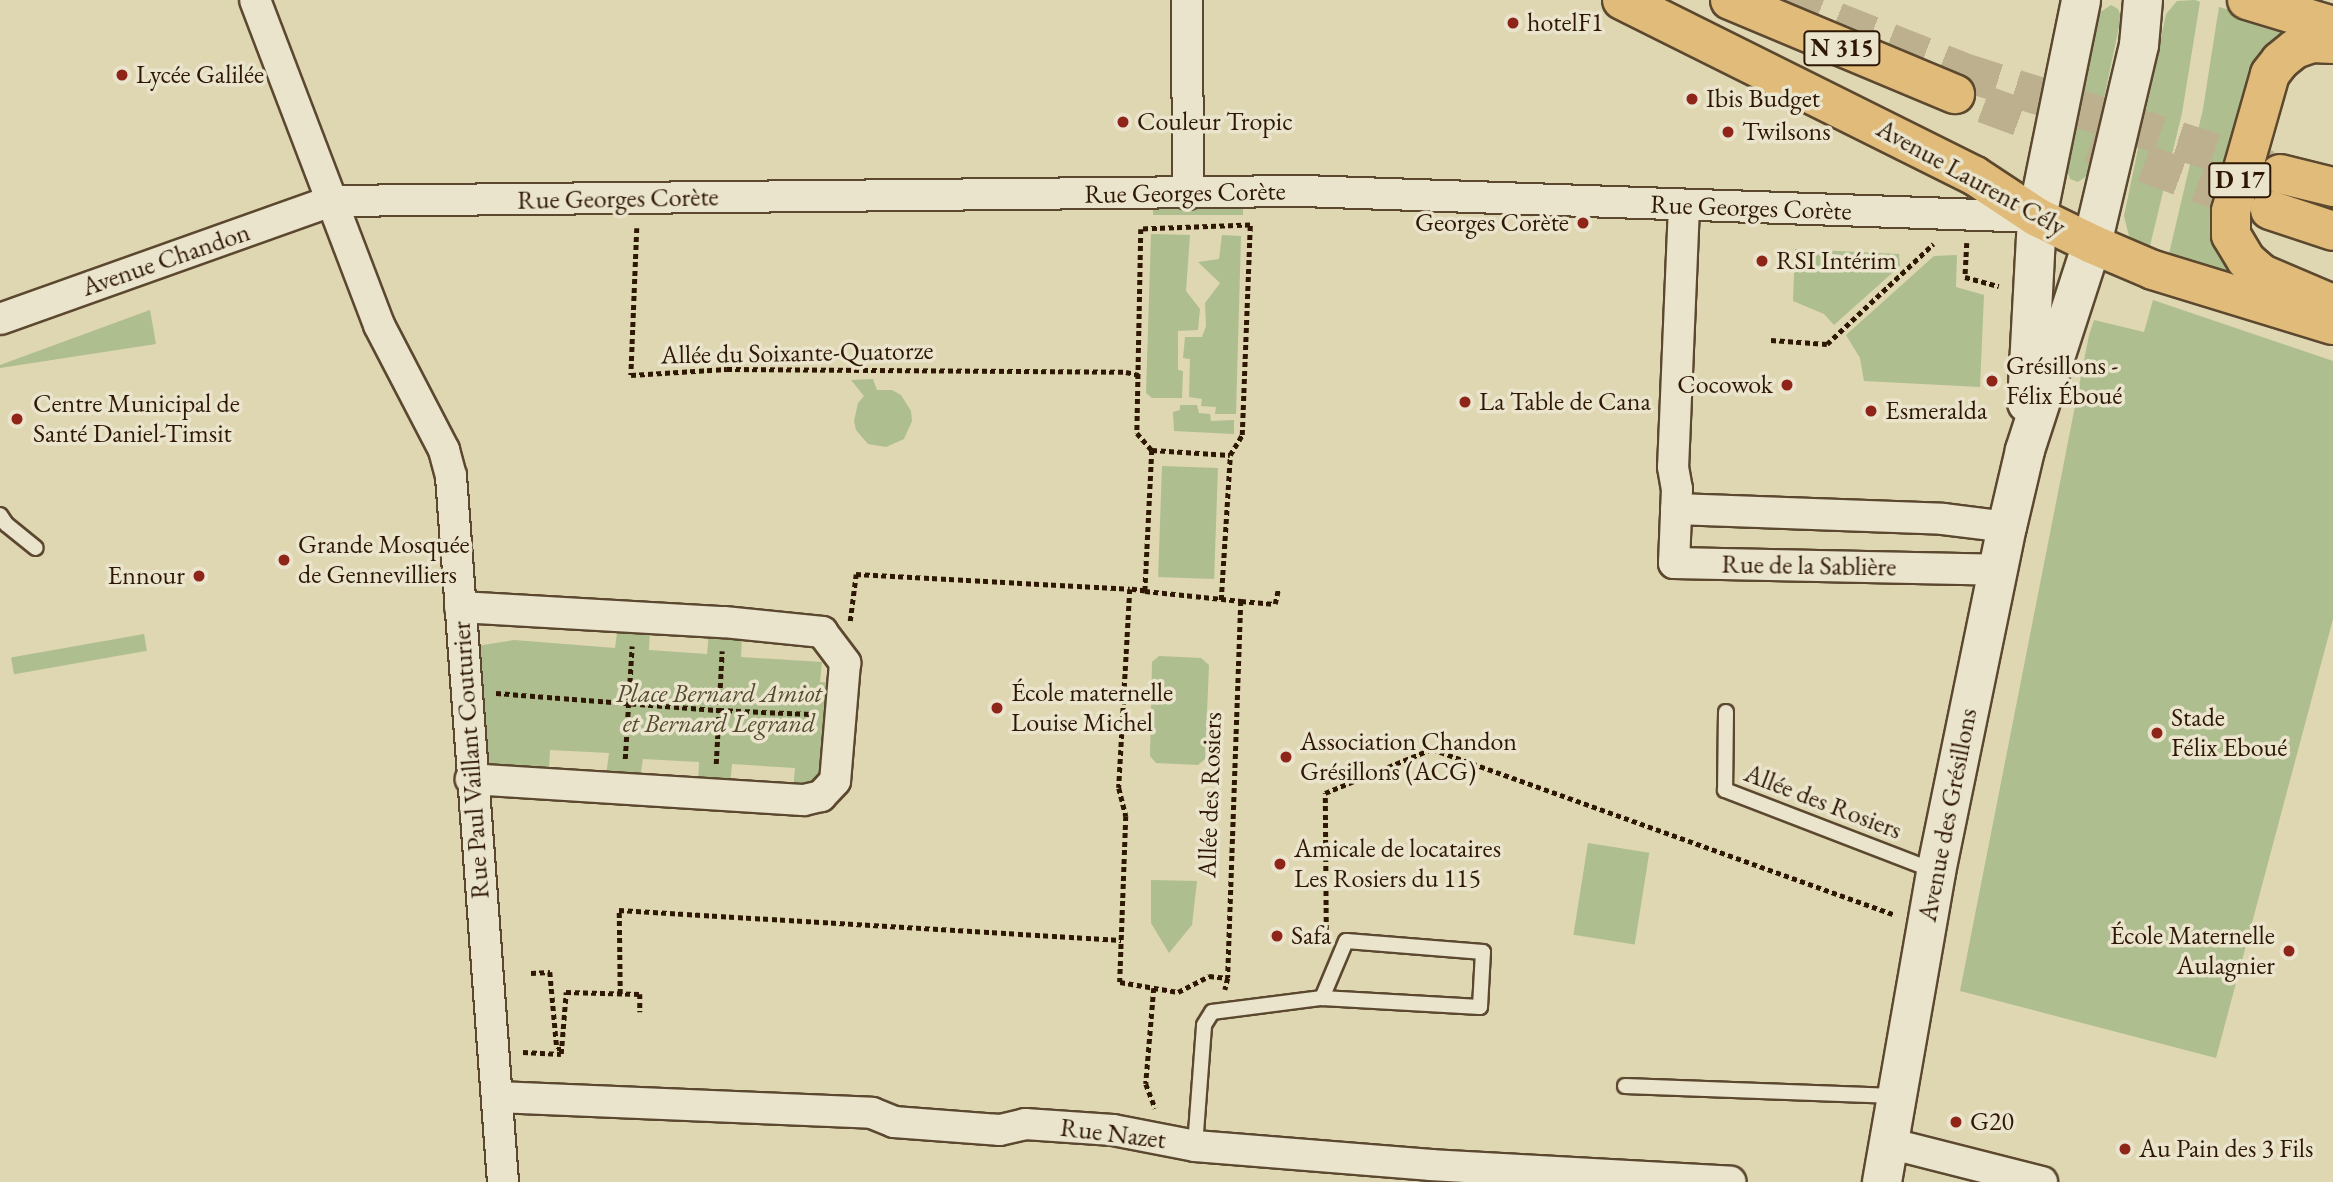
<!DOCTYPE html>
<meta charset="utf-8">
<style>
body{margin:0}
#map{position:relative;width:2333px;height:1182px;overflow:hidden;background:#dfd6b2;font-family:"EB Garamond",serif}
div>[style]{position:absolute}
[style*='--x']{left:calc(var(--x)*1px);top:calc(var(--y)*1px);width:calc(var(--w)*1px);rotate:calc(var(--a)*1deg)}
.green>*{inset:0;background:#aebe8f;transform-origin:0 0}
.trunk-tunnel>*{height:38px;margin-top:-19px;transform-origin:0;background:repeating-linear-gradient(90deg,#bcb08f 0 38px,transparent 0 57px)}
.path>*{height:4.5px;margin-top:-2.25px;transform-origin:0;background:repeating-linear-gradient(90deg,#2f1803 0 5px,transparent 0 8.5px)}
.roads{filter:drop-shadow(2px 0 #5b482f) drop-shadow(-2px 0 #5b482f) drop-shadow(0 2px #5b482f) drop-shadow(0 -2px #5b482f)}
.service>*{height:14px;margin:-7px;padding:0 7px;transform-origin:7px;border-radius:7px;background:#eae4cd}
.minor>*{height:30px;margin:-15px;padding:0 15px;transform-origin:15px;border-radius:15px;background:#eae4cd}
.secondary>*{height:38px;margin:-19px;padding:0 19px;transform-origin:19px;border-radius:19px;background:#eae4cd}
.primary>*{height:38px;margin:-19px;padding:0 19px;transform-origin:19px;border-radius:19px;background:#e0bb79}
.trunk>*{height:38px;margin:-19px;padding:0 19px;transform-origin:19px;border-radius:19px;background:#e0bb79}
.dots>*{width:19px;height:19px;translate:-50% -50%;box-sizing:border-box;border:4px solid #eae4cd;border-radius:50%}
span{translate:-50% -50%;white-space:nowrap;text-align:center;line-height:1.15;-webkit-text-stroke:7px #eae4cd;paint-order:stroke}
.shield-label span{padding:2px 5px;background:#eae4cd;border:2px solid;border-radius:5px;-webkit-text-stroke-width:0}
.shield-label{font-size:24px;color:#2f1803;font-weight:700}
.poi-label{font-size:26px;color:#2f1803}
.left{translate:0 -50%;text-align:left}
.right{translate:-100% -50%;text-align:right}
.street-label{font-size:26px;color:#2f1803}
.park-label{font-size:26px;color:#554a2d;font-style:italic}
</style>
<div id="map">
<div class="green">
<div style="clip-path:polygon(2195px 0,2200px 2px,2182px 113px,2149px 250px,2129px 236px,2124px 216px,2166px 14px,2177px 1px)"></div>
<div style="clip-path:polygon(2111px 5px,2118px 9px,2121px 17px,2088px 175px,2078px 182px,2070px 179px,2067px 170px,2099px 13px)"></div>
<div style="clip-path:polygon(2219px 7px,2294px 28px,2276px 44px,2240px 278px,2168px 258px,2203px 109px)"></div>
<div style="left:1243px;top:206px;width:9px;height:90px;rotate:90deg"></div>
<div style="clip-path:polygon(1151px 234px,1190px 235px,1186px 291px,1200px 309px,1198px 330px,1178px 331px,1178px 370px,1183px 371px,1182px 398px,1152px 398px,1146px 393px)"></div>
<div style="clip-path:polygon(1222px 235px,1241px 236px,1236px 414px,1215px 414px,1216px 407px,1201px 406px,1202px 399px,1189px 397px,1190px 359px,1183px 358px,1185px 337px,1202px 337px,1206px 326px,1205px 303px,1220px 283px,1198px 262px,1219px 259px)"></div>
<div style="clip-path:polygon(1795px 249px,1899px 254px,1900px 266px,1834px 325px,1824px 314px,1793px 301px)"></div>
<div style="clip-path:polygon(1957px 255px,1956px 287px,1984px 295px,1980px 387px,1864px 381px,1860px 358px,1846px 335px,1934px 256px)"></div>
<div style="clip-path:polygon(2153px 300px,2333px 361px,2333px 619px,2216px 1058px,1960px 991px,2089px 335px,2094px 320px,2144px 332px)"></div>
<div style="clip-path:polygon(150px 310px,156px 344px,0 368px,0 365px)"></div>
<div style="clip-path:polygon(873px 379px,877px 390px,892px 390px,901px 395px,911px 411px,912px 421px,904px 439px,886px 447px,868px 444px,856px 430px,854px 421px,858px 403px,864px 396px,851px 380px)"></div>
<div style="clip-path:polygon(1180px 405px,1197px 405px,1199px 413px,1210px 414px,1211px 421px,1234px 420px,1234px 434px,1174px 431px,1173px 412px,1180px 410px)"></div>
<div style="left:1162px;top:466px;width:56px;height:111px;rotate:2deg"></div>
<div style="clip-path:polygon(618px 625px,650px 628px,649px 650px,707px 654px,709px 631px,742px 634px,741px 657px,822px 662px,820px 682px,834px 683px,829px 772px,810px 788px,793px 790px,795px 768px,732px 764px,730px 785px,698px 783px,699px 762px,643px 759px,640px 777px,606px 776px,609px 753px,550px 750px,549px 771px,490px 766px,485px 758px,477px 646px,514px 640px,615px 648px)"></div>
<div style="left:144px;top:634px;width:17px;height:135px;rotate:80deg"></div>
<div style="clip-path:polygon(1159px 656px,1201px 658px,1209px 665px,1205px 759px,1198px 765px,1156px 763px,1150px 756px,1152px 662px)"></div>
<div style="left:1588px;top:843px;width:62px;height:93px;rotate:9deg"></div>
<div style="clip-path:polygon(1151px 880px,1197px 881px,1192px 925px,1169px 953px,1151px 923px)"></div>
</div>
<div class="trunk-tunnel">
<div style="--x:1783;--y:0;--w:192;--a:21.7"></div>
<div style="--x:1961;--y:71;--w:330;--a:17.8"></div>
<div style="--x:1984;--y:104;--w:300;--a:20.3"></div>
</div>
<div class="path">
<div style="--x:637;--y:228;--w:147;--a:92.3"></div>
<div style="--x:631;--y:375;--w:96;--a:-3.6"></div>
<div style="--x:727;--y:369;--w:399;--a:0.4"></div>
<div style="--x:1126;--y:372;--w:13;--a:13"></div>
<div style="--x:1967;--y:243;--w:34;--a:93"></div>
<div style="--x:1965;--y:277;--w:35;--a:15"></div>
<div style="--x:1771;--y:340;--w:56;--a:4.1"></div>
<div style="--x:1827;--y:344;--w:146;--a:-43.3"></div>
<div style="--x:1152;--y:450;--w:78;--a:3.7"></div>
<div style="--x:1145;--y:591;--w:97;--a:5.9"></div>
<div style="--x:1241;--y:601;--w:377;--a:92"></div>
<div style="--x:1228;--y:978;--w:12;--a:104"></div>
<div style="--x:1221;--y:600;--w:145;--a:-86.4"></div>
<div style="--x:1230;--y:455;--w:23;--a:-59"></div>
<div style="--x:1242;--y:435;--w:210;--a:-87.8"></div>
<div style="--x:1250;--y:225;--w:109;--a:177.9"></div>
<div style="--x:1141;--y:229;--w:204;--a:91.1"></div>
<div style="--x:1137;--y:433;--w:23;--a:49"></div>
<div style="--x:1152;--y:450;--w:141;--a:92.8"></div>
<div style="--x:1145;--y:591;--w:15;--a:-172"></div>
<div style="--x:1130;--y:589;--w:199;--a:93.2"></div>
<div style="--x:1119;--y:788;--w:29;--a:76"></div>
<div style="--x:1126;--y:816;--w:166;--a:92.1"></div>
<div style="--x:1120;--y:982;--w:59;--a:9.8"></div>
<div style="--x:1178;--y:992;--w:35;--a:-27"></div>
<div style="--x:1209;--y:976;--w:19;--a:6"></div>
<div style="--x:1241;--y:601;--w:34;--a:5"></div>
<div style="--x:1275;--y:604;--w:14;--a:-78"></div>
<div style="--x:850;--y:621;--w:47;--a:-82.7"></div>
<div style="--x:856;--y:574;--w:274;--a:3.1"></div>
<div style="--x:496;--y:693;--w:224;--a:4.4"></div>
<div style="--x:719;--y:710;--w:93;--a:2.5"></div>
<div style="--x:625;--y:759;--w:113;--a:-86.5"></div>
<div style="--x:716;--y:764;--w:113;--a:-87"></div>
<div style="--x:1326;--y:930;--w:137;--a:-90.4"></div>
<div style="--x:1325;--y:793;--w:116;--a:-22.4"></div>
<div style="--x:1432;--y:749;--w:492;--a:19.7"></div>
<div style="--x:531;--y:973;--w:19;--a:-3"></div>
<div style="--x:550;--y:972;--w:77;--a:84.8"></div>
<div style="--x:557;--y:1049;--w:4;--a:0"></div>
<div style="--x:1154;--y:988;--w:96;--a:94.8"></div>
<div style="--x:1146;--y:1084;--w:26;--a:69"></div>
<div style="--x:620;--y:994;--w:84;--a:-90.7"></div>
<div style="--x:619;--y:910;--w:503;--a:3.42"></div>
<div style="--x:523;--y:1052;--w:38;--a:3"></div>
<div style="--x:561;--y:1054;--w:62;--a:-85.4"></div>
<div style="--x:566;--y:992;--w:74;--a:1.5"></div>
<div style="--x:640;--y:994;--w:18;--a:90"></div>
</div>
<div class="roads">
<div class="service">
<div style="--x:0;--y:515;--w:11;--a:56"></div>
<div style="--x:6;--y:524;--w:38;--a:39"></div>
<div style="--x:1726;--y:712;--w:78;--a:90.7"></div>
<div style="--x:1725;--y:790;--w:225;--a:21.1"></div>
<div style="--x:1625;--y:1086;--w:270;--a:2.1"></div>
<div style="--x:1195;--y:1146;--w:121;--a:-85.7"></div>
<div style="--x:1204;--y:1025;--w:15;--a:-58"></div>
<div style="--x:1212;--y:1012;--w:111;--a:-7.3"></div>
<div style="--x:1322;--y:998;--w:158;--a:3.3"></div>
<div style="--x:1480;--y:1007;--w:55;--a:-86.9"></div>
<div style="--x:1483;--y:952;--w:137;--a:-175.4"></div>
<div style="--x:1346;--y:941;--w:62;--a:112.8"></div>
</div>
<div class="minor">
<div style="--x:255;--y:0;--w:348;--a:69.1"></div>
<div style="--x:379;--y:325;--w:141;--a:62.5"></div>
<div style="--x:444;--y:450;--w:27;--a:75"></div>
<div style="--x:451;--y:476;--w:708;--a:85.79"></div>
<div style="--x:1187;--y:0;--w:194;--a:89.7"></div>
<div style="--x:1684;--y:206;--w:261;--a:92.4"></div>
<div style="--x:1673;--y:467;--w:22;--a:80"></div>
<div style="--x:1677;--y:489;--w:74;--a:92.3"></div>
<div style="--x:1674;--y:563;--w:324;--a:1.2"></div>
<div style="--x:0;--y:319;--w:352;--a:-19.6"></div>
<div style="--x:332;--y:201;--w:971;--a:-0.59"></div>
<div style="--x:1303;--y:191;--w:734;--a:2.03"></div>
<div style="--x:1676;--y:509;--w:267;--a:2.1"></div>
<div style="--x:1943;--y:519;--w:64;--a:7.1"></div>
<div style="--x:460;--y:607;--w:264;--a:3.3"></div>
<div style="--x:724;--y:622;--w:99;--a:5.8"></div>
<div style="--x:822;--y:632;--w:39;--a:53"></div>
<div style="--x:845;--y:663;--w:118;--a:94.8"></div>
<div style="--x:835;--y:781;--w:21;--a:133"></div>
<div style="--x:821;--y:796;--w:18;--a:167"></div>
<div style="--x:803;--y:800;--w:333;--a:-176.4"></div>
<div style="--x:497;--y:1097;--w:375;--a:2.4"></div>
<div style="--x:872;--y:1113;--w:24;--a:22"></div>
<div style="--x:894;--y:1122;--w:106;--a:4.3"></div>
<div style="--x:1000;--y:1130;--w:26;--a:-13"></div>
<div style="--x:1025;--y:1124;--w:88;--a:3.9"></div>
<div style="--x:1113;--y:1130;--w:84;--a:11"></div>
<div style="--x:1195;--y:1146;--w:237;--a:4.6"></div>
<div style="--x:1431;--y:1165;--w:300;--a:3.2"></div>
<div style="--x:1888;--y:1143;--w:159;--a:14.2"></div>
</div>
<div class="secondary">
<div style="--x:2027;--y:403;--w:186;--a:-86.9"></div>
<div style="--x:2037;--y:217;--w:221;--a:-78.5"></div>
<div style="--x:1882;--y:1182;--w:315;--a:-80.1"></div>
<div style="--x:1936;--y:872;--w:352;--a:-78.4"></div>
<div style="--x:2007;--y:527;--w:79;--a:-76.8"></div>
<div style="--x:2025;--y:450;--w:217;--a:-72"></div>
<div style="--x:2092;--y:244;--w:204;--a:-76.7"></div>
<div style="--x:2139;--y:45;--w:45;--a:-84.9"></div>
</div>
<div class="primary">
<div style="--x:1622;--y:0;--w:394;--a:26.5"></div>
<div style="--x:1975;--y:176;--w:74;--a:33.5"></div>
<div style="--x:2037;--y:217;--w:61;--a:26.1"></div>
<div style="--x:2092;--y:244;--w:66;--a:23.1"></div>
<div style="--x:2153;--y:270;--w:188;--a:17"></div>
<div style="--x:2247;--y:0;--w:90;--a:16.8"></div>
<div style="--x:2330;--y:303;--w:74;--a:-156.9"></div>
<div style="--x:2262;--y:274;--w:21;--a:-139"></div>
<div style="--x:2246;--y:260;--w:29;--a:-121"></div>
<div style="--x:2231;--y:235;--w:24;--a:-90"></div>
<div style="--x:2231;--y:211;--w:142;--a:-74.1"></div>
<div style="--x:2270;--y:74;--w:16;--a:-52"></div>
<div style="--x:2280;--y:61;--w:19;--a:-39"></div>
<div style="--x:2295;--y:49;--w:18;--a:-19"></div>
<div style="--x:2312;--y:43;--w:21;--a:3"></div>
</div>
<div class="trunk">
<div style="--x:1730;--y:0;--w:244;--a:22.7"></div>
<div style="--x:2280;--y:174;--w:55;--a:13.8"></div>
<div style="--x:2270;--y:210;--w:66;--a:18.4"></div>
</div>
</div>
<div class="dots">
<div style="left:1513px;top:23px;background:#8f2418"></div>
<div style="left:122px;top:75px;background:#8f2418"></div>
<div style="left:1692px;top:99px;background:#8f2418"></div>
<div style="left:1123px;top:122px;background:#8f2418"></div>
<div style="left:1728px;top:132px;background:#8f2418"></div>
<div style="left:1583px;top:223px;background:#8f2418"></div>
<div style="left:1762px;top:261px;background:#8f2418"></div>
<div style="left:1992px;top:381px;background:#8f2418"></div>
<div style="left:1787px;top:385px;background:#8f2418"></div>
<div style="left:1465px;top:402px;background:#8f2418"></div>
<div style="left:1871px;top:411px;background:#8f2418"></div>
<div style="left:17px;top:419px;background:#8f2418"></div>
<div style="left:284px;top:560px;background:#8f2418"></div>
<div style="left:199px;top:576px;background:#8f2418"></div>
<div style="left:997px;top:708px;background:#8f2418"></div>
<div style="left:2157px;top:733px;background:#8f2418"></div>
<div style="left:1286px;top:757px;background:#8f2418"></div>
<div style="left:1280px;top:864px;background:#8f2418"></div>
<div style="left:1277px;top:936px;background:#8f2418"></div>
<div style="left:2289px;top:951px;background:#8f2418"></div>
<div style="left:1956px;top:1122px;background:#8f2418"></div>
<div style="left:2125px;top:1149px;background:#8f2418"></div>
</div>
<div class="shield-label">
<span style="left:1842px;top:48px">N 315</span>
<span style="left:2240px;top:180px">D 17</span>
</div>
<div class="poi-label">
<span class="left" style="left:1527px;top:23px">hotelF1</span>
<span class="left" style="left:136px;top:75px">Lycée Galilée</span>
<span class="left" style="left:1706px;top:99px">Ibis Budget</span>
<span class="left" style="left:1137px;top:122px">Couleur Tropic</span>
<span class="left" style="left:1742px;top:132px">Twilsons</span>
<span class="right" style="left:1569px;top:223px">Georges Corète</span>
<span class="left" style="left:1776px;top:261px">RSI Intérim</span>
<span class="left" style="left:2006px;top:381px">Grésillons -<br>Félix Éboué</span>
<span class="right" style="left:1773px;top:385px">Cocowok</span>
<span class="left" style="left:1479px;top:402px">La Table de Cana</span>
<span class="left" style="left:33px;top:419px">Centre Municipal de<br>Santé Daniel-Timsit</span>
<span class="left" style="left:1885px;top:411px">Esmeralda</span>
<span class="left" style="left:298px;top:560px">Grande Mosquée<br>de Gennevilliers</span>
<span class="right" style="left:185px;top:576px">Ennour</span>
<span class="left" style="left:1011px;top:708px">École maternelle<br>Louise Michel</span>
<span class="left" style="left:2171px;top:733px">Stade<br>Félix Eboué</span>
<span class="left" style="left:1300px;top:757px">Association Chandon<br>Grésillons (ACG)</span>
<span class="left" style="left:1294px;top:864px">Amicale de locataires<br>Les Rosiers du 115</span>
<span class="left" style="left:1291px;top:936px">Safa</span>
<span class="right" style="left:2275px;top:951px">École Maternelle<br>Aulagnier</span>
<span class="left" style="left:1970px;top:1122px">G20</span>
<span class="left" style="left:2139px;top:1149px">Au Pain des 3 Fils</span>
</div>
<div class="street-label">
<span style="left:1971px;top:178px;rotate:29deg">Avenue Laurent Cély</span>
<span style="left:1185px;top:193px;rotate:-1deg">Rue Georges Corète</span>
<span style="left:618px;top:199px;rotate:-1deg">Rue Georges Corète</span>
<span style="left:1751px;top:208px;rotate:2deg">Rue Georges Corète</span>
<span style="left:166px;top:260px;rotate:-19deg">Avenue Chandon</span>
<span style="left:797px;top:353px;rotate:-1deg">Allée du Soixante-Quatorze</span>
<span style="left:1809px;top:566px;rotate:1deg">Rue de la Sablière</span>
<span style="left:471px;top:760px;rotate:-94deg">Rue Paul Vaillant Couturier</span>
<span style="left:1210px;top:795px;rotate:-88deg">Allée des Rosiers</span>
<span style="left:1823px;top:802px;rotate:21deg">Allée des Rosiers</span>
<span style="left:1948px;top:815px;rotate:-79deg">Avenue des Grésillons</span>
<span style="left:1113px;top:1134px;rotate:7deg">Rue Nazet</span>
</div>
<div class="park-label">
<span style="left:719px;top:709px">Place Bernard Amiot<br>et Bernard Legrand</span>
</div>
</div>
